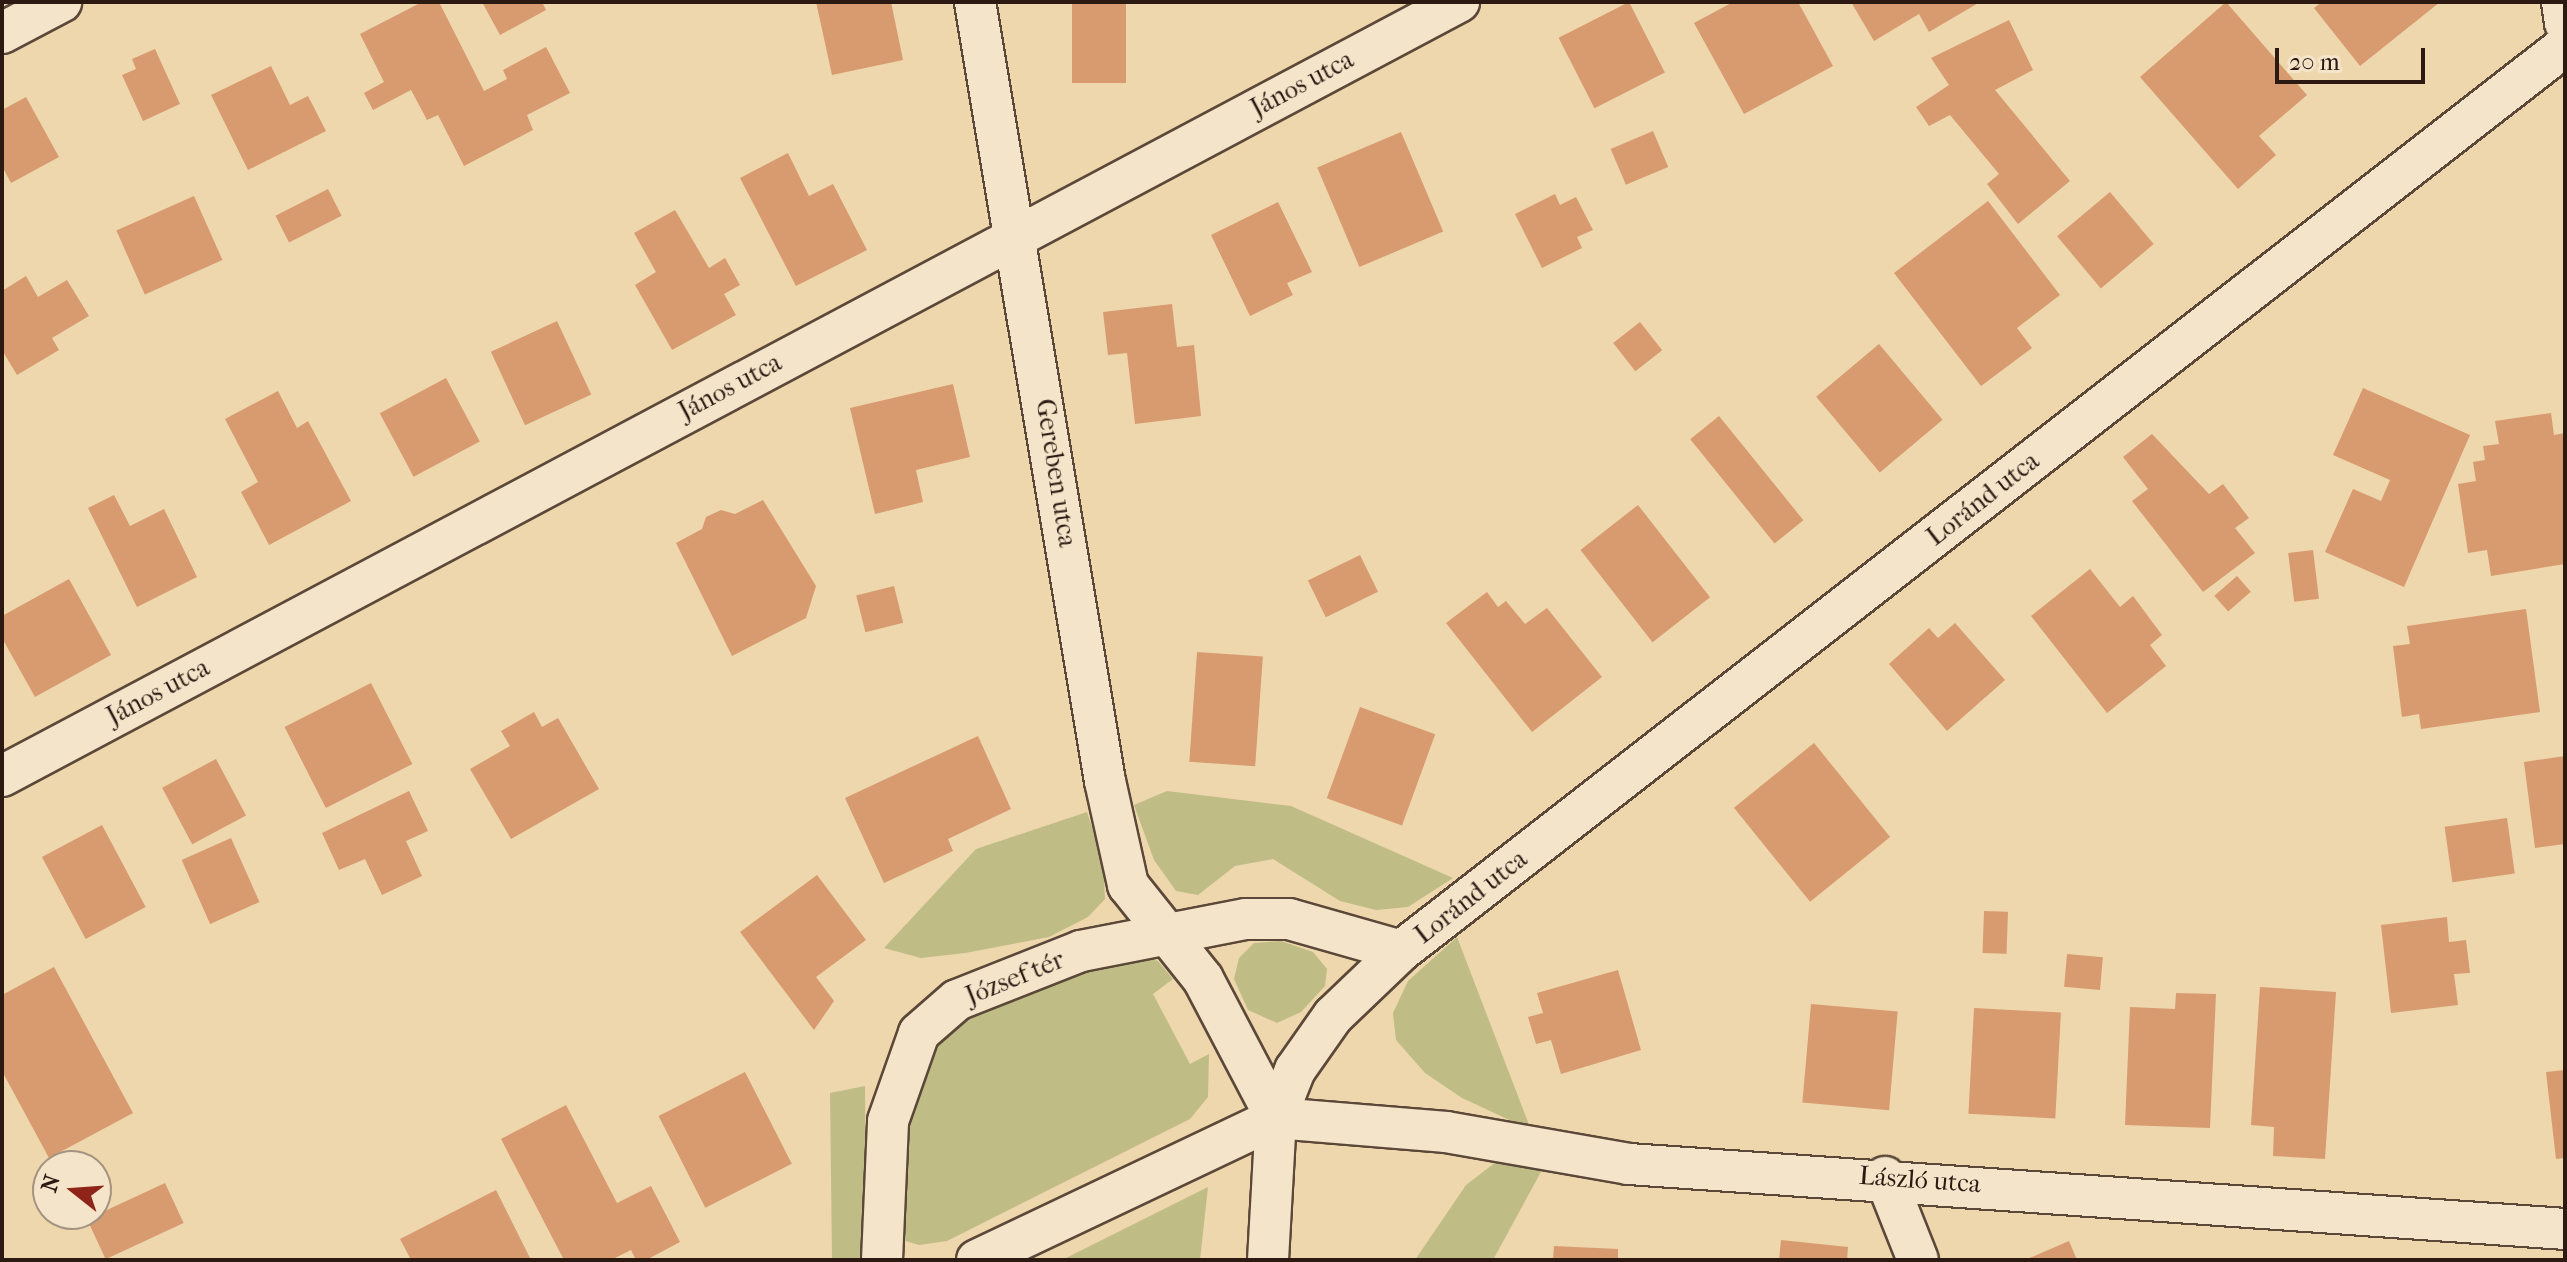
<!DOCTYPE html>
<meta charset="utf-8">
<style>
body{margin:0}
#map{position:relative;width:2567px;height:1262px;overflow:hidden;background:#eed7ad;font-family:"IM FELL French Canon",serif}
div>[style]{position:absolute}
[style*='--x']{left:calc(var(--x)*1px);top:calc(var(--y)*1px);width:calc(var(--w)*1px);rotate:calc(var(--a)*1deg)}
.green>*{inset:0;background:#bfbd85}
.building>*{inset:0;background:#d89a6f;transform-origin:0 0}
.roads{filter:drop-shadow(2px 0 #5c4839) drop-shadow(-2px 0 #5c4839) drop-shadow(0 2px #5c4839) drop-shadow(0 -2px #5c4839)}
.street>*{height:40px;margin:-20px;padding:0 20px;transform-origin:20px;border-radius:20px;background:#f4e5ca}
span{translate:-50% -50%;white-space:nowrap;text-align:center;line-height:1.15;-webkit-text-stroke:6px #f4e5ca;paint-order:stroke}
.street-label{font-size:26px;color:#2c1912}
.frame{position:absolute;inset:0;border:4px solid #2c1912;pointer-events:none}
.north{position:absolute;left:32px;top:1150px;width:80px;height:80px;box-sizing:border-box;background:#f4e5ca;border:2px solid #a49380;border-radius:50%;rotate:287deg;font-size:22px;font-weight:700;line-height:32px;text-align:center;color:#2c1912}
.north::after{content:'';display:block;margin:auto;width:28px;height:36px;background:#8f2418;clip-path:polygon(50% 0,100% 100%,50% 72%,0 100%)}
.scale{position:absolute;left:2275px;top:48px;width:150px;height:36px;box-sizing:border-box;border:4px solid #2c1912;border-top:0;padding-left:10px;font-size:24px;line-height:28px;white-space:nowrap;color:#2c1912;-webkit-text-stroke:6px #f4e5ca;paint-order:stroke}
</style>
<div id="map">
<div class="green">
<div style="clip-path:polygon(1167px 791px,1291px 806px,1453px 878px,1408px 907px,1376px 910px,1340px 901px,1273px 859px,1235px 866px,1198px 895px,1176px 891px,1154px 860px,1134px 805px)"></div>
<div style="clip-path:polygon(1087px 812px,1103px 860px,1105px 899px,1088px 917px,1049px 937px,965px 953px,921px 958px,884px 948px,976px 849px)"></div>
<div style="clip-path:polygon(1457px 937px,1531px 1130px,1462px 1098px,1425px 1073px,1396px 1040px,1393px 1013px,1408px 981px)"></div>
<div style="clip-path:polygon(1281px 941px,1313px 952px,1327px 969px,1325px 986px,1301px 1012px,1277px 1023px,1248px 1010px,1234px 979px,1239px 958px,1254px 943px)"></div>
<div style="clip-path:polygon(1132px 953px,1158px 961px,1173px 979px,1153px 994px,1190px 1064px,1209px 1054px,1208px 1097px,1190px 1119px,947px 1241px,919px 1245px,902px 1240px,901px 1127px,928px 1047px,981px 1000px)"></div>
<div style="clip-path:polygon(865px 1086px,866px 1241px,861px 1260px,832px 1260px,830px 1093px)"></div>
<div style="clip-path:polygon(1496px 1162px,1542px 1170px,1493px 1260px,1415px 1260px,1466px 1185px)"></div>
<div style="clip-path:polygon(1208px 1187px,1200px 1260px,1062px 1260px)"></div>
</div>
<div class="building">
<div style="clip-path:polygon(422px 2px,439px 2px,484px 91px,507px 79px,503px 70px,546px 47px,570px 93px,527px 115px,533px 130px,464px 166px,438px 115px,427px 120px,411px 90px,373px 110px,364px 93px,384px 82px,360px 34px)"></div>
<div style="clip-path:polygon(482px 2px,542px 2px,546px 10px,500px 35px)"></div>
<div style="clip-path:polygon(816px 2px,891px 2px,903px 60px,832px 75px)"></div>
<div style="left:1072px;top:2px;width:54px;height:81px"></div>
<div style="left:1629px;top:2px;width:79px;height:79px;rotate:63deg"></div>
<div style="clip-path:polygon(1733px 2px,1798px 2px,1833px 66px,1744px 114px,1694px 23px)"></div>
<div style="clip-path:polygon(1851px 2px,1980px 2px,1929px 32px,1919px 14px,1874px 41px)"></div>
<div style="clip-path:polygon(2226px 2px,2307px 95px,2259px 136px,2276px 155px,2238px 189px,2140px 77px)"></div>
<div style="clip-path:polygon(2322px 2px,2440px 2px,2360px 66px,2314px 8px)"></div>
<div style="clip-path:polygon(2009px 20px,2033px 70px,1995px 90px,2070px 181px,2018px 224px,1987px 184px,1999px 174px,1950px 115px,1929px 126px,1916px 107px,1949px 85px,1931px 58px)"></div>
<div style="clip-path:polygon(155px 49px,180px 104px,143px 121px,122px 75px,136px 69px,132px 59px)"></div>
<div style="clip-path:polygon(271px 66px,290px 105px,308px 96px,326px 131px,248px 170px,211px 95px)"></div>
<div style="clip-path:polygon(26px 97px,59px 157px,11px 183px,2px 166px,2px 110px)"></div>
<div style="left:1653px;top:131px;width:39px;height:46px;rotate:67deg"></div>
<div style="left:1401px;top:132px;width:108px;height:91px;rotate:67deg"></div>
<div style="clip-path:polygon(788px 153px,809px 196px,833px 184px,867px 250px,796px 286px,740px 178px)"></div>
<div style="left:328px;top:189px;width:30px;height:59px;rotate:63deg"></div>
<div style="left:2110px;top:192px;width:68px;height:69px;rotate:50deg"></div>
<div style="clip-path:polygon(1555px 194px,1560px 205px,1576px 197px,1593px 230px,1577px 237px,1582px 248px,1542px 268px,1515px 214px)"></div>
<div style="left:194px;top:196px;width:70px;height:85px;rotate:66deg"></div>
<div style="clip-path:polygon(1988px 201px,2060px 295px,2017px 328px,2032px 348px,1981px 386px,1894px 273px)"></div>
<div style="clip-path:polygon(1278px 202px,1312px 272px,1287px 283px,1293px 295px,1250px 316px,1211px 235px)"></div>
<div style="clip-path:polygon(675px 210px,709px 268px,725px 258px,740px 285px,724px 294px,736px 315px,672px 350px,635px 285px,656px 272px,634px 233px)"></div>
<div style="clip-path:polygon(26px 276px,38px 297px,67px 280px,89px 316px,52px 338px,59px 350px,17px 375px,2px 350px,2px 291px)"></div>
<div style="clip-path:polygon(1172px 304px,1177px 347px,1194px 345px,1201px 416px,1135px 424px,1127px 353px,1108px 355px,1103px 312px)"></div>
<div style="left:557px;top:321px;width:81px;height:73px;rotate:65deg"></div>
<div style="left:1640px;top:322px;width:36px;height:34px;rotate:52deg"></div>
<div style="left:1879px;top:344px;width:99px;height:82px;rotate:50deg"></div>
<div style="left:446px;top:378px;width:72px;height:75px;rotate:62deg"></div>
<div style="clip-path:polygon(953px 384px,970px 457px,916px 470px,923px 502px,875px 514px,850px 408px)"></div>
<div style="clip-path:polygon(2363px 388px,2470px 435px,2404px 587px,2325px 552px,2353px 489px,2381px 501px,2390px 480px,2333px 455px)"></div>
<div style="clip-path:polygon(278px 391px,297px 428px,308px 421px,351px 501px,269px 545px,241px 492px,258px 482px,225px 419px)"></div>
<div style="clip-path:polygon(2551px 413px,2554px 435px,2565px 433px,2565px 564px,2491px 576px,2487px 550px,2468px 553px,2458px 484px,2476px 481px,2473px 462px,2485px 460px,2483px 446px,2499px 444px,2495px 421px)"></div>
<div style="left:1719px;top:416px;width:134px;height:37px;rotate:51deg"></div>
<div style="clip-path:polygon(2152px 434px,2209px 494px,2223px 484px,2249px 518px,2235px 528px,2255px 553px,2203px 592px,2132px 501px,2148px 489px,2123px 457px)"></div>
<div style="clip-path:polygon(114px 495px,130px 526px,164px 509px,197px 577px,137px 607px,88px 508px)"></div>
<div style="clip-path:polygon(763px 500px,816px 586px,806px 618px,732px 656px,676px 543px,702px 529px,706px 517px,721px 510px,735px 514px)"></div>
<div style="left:1638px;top:505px;width:117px;height:73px;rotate:52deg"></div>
<div style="left:2313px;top:550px;width:49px;height:25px;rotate:83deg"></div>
<div style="left:1360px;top:555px;width:41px;height:58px;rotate:64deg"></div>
<div style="clip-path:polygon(2090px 569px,2120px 607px,2133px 596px,2162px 635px,2150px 645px,2166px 666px,2107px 713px,2031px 616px)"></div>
<div style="left:2237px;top:576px;width:21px;height:30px;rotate:49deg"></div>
<div style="clip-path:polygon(69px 579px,111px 655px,35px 697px,2px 638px,2px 616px)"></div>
<div style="left:894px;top:586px;width:38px;height:39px;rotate:76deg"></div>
<div style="clip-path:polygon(1487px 592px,1498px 607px,1506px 601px,1525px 624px,1547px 608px,1602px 677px,1532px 732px,1446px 623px)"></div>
<div style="clip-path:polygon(2526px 609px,2540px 712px,2421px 729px,2419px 714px,2402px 717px,2393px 646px,2410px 644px,2407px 626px)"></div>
<div style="clip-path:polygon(1955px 623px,2005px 680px,1947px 731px,1889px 664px,1929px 628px,1938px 638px)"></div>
<div style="left:1197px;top:652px;width:66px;height:110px;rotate:4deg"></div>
<div style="left:371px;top:683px;width:91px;height:97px;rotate:63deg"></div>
<div style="left:1360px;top:707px;width:80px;height:97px;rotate:20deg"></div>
<div style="clip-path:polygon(534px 712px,542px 727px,558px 718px,599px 789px,511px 839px,470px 769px,510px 746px,501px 731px)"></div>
<div style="clip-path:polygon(978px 736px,1011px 809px,948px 839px,953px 851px,884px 883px,845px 798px)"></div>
<div style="left:1814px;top:743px;width:121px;height:103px;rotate:51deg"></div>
<div style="clip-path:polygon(2565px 756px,2565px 844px,2535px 848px,2524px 762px)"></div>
<div style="left:216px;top:759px;width:64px;height:61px;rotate:62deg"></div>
<div style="clip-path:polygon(409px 791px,428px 831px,406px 841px,422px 876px,382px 895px,365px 859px,339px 870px,322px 833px)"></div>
<div style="left:2507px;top:818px;width:56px;height:63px;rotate:82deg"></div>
<div style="left:102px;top:825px;width:93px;height:68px;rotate:62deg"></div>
<div style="left:231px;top:838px;width:70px;height:54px;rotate:66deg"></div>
<div style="clip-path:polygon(817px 875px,866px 940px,816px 977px,834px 1001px,814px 1030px,740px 932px)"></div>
<div style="left:1984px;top:911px;width:24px;height:42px;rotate:2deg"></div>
<div style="clip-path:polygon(2447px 917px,2449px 942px,2466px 940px,2470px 973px,2454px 974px,2458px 1005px,2391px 1013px,2381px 925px)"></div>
<div style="left:2067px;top:954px;width:36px;height:33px;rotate:5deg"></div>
<div style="clip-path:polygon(54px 967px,133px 1113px,49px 1158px,2px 1071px,2px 995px)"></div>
<div style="clip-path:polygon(1618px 970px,1641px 1050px,1561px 1074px,1551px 1040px,1536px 1044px,1528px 1017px,1543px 1013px,1537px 993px)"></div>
<div style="clip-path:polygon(2260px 987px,2336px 992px,2325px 1159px,2273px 1156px,2274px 1127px,2251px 1125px)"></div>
<div style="clip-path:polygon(2176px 993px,2216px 994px,2210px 1128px,2125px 1125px,2130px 1007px,2175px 1009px)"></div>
<div style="left:1811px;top:1004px;width:87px;height:99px;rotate:5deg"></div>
<div style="left:1974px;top:1008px;width:87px;height:106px;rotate:3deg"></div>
<div style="clip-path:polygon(2565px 1070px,2565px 1158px,2556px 1159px,2546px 1072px)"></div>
<div style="left:745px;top:1072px;width:103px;height:97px;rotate:63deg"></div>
<div style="clip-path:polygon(566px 1105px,617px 1203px,651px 1186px,680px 1242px,646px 1260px,636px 1260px,631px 1250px,611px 1260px,564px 1260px,501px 1139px)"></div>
<div style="left:165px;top:1183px;width:44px;height:86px;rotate:65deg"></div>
<div style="clip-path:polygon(496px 1190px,531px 1260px,411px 1260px,400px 1239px)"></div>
<div style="clip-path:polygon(1781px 1240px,1848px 1247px,1847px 1260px,1779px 1260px)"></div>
<div style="clip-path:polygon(2069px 1241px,2077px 1260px,2025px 1260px)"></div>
<div style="clip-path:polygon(1554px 1246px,1618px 1249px,1618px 1260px,1553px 1260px)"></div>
</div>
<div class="roads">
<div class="street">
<div style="--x:975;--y:2;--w:790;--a:80.53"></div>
<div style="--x:1105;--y:781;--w:107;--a:77.5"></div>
<div style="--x:1128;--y:885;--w:120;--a:51.4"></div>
<div style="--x:1203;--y:979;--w:157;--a:62.3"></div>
<div style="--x:2562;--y:2;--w:21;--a:82"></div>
<div style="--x:2;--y:33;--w:67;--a:-27.7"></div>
<div style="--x:2;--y:776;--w:1650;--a:-27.98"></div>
<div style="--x:1276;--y:1118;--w:171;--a:4.7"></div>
<div style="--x:1446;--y:1132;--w:186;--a:9.9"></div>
<div style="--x:1629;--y:1164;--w:938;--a:3.97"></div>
<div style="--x:1885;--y:1177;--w:89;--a:68.3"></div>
<div style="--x:882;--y:1260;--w:139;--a:-87.5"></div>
<div style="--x:888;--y:1121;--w:93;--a:-70.6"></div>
<div style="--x:919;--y:1033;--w:50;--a:-41"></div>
<div style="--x:957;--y:1000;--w:133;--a:-21.6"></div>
<div style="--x:1081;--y:951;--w:168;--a:-11"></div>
<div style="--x:1246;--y:919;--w:43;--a:0"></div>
<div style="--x:1289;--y:919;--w:116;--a:15.9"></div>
<div style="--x:977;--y:1260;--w:331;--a:-25.4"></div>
<div style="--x:1268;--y:1260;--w:142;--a:-86.8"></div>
<div style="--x:1276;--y:1118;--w:52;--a:-68.4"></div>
<div style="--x:1295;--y:1070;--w:66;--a:-54.9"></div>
<div style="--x:1333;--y:1016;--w:94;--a:-43.7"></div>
<div style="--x:1401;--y:951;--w:1474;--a:-37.86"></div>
</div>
</div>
<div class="street-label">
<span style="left:1302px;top:84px;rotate:-28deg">János utca</span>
<span style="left:730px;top:387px;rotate:-28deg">János utca</span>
<span style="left:1056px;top:473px;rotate:81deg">Gereben utca</span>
<span style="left:1983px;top:499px;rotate:-38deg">Loránd utca</span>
<span style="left:158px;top:692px;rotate:-28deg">János utca</span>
<span style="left:1471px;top:897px;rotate:-38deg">Loránd utca</span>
<span style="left:1015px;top:978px;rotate:-22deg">József tér</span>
<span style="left:1920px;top:1180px;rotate:4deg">László utca</span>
</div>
<div class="frame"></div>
<div class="north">N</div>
<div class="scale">20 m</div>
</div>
